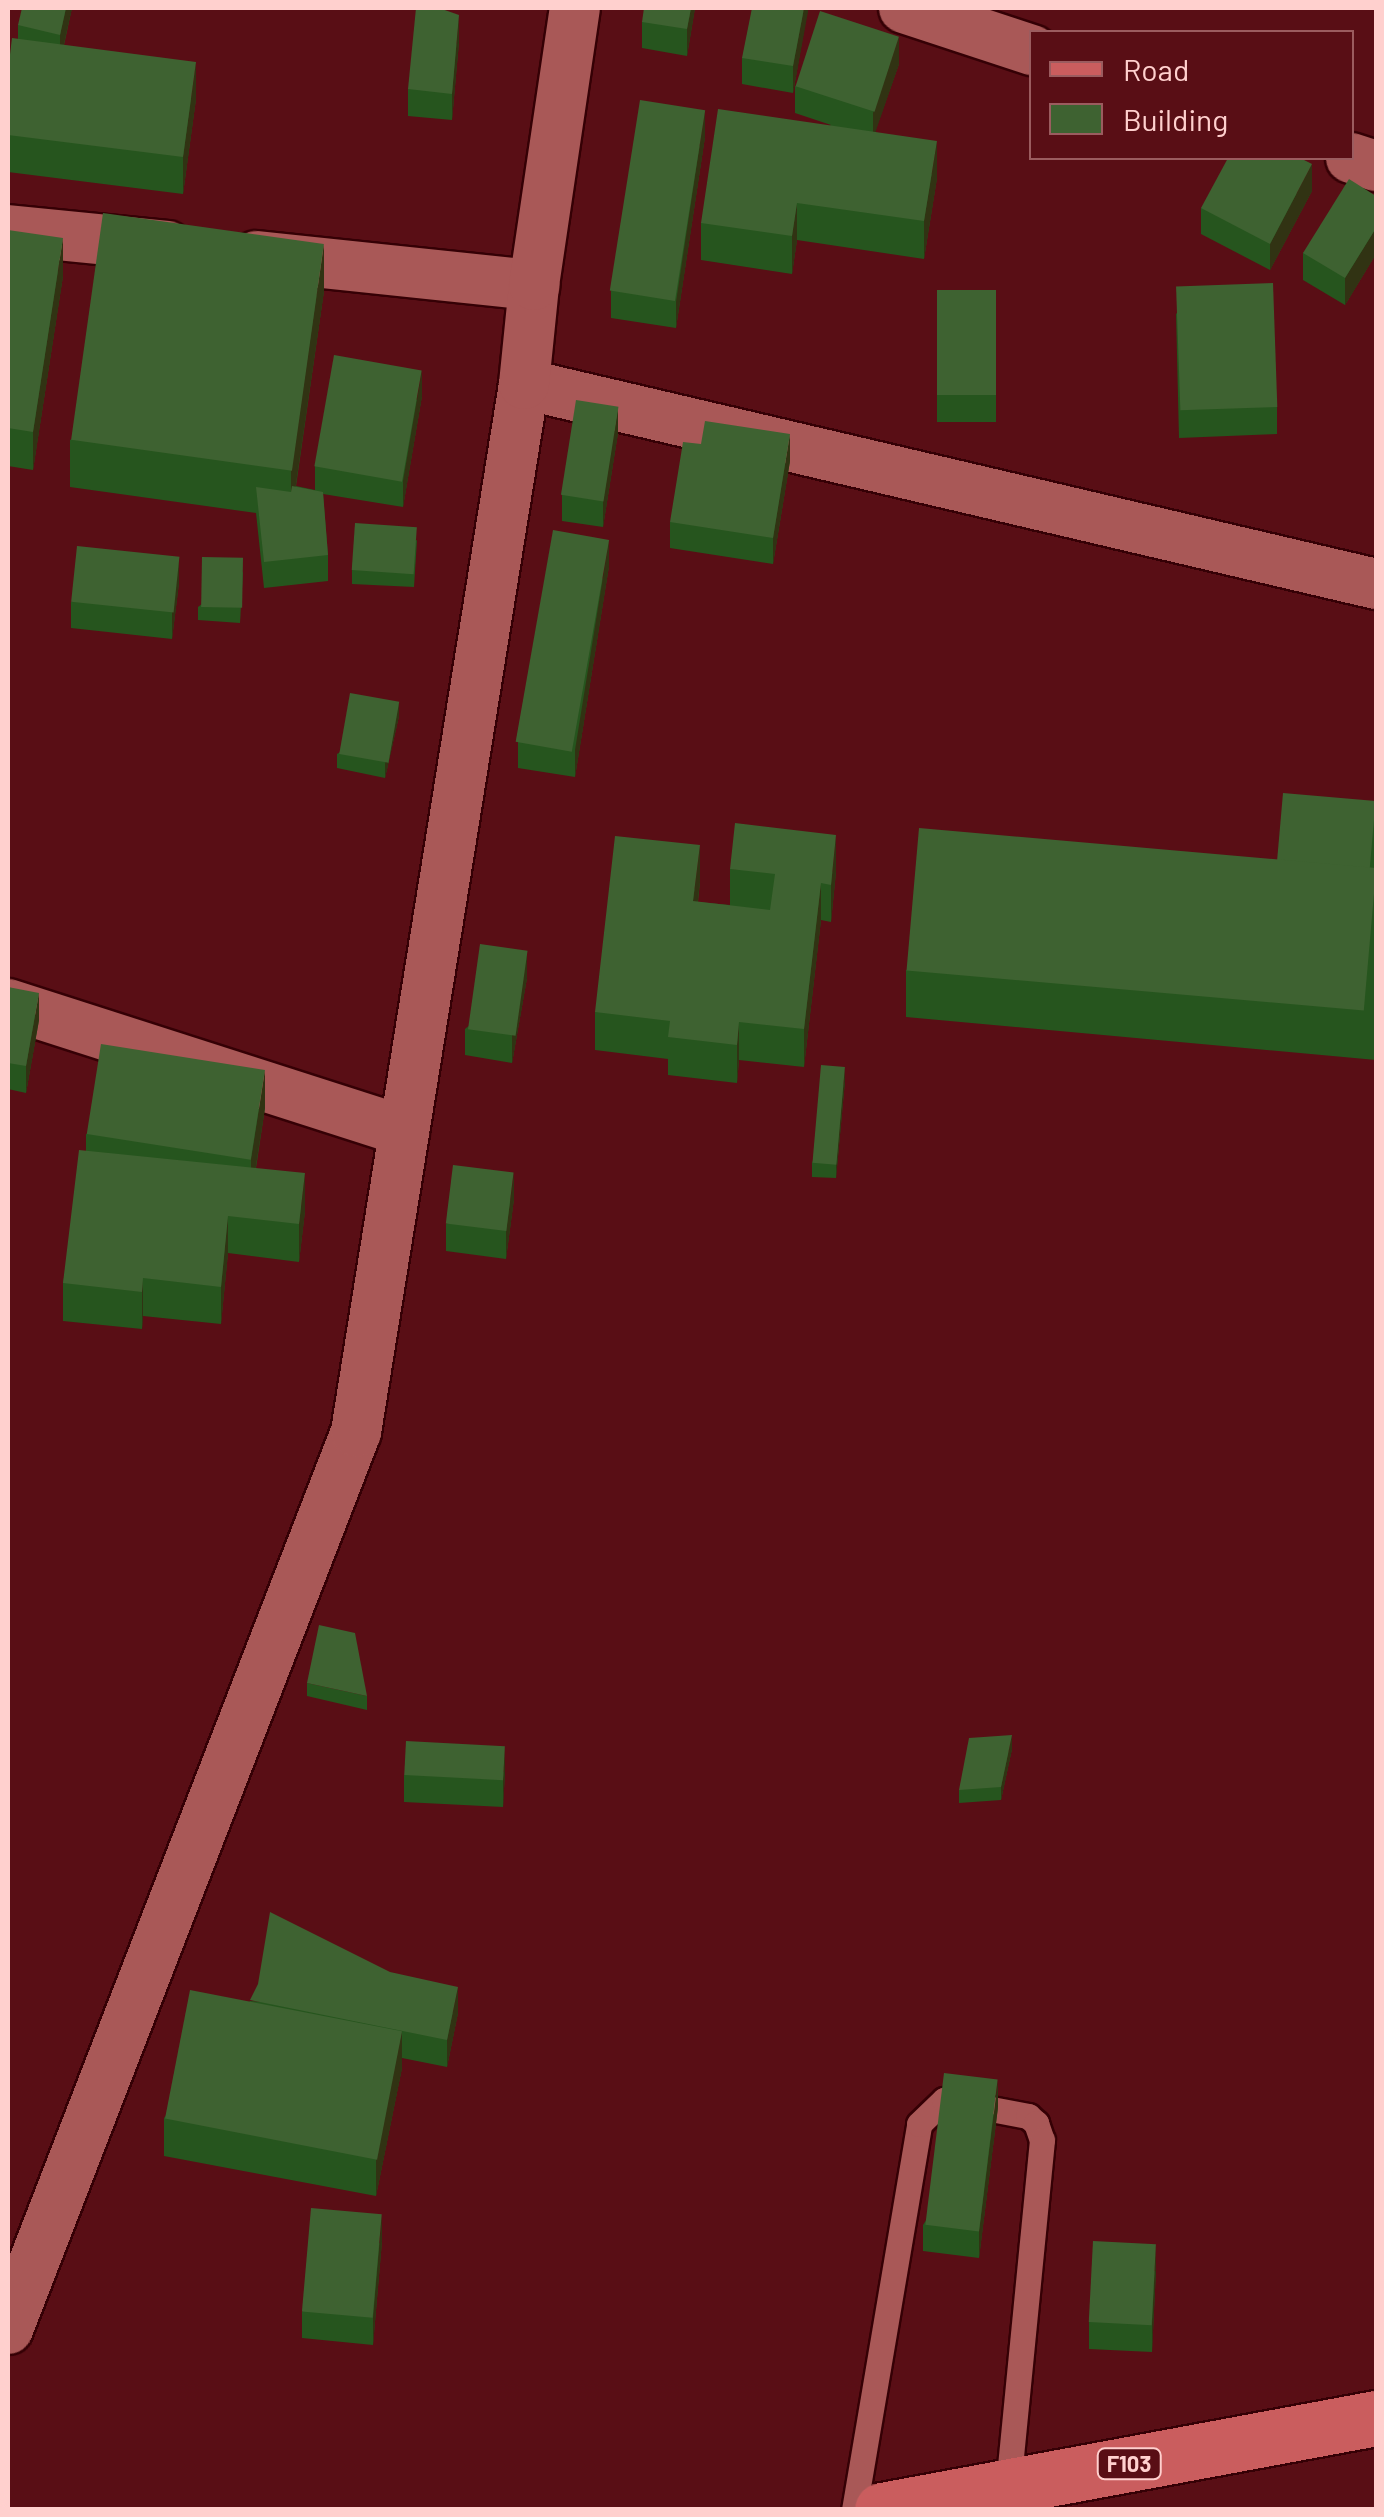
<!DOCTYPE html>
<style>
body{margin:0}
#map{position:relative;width:1384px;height:2517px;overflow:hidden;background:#590e15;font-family:Barlow,sans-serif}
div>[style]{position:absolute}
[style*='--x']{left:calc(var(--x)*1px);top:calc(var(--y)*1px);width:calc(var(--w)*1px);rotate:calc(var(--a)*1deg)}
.roads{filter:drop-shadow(2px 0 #350005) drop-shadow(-2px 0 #350005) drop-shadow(0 2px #350005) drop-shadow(0 -2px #350005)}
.lane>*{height:25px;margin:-12.5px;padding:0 12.5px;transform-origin:12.5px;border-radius:12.5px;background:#a95857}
.street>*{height:50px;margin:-25px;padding:0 25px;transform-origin:25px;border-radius:25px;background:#a95857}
.primary>*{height:55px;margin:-27.5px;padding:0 27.5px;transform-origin:27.5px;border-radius:27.5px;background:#ca5d5e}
.wall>*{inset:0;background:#26551e;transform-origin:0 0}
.shaded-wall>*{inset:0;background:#313313}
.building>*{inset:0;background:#3e6231;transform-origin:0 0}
span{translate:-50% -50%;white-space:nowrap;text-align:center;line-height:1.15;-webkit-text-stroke:8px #590e15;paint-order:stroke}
.shield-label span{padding:2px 8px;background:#590e15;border:2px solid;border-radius:8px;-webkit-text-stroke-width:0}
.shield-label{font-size:22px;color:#ffd0ce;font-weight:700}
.frame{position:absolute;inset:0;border:10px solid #ffd0ce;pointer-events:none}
.legend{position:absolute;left:1029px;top:30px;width:325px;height:130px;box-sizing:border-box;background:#590e15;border:2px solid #9b5c5f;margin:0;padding:12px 18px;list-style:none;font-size:30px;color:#ffd0ce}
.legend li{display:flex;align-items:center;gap:20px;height:50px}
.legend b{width:50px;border:2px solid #9b5c5f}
</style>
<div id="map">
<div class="roads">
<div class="lane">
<div style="--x:854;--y:2510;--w:391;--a:-80.4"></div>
<div style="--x:919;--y:2124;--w:35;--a:-44"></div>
<div style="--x:944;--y:2100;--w:86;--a:10.8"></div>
<div style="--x:1028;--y:2116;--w:11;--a:41"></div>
<div style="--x:1036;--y:2123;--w:18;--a:71"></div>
<div style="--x:1042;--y:2140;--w:348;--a:95.6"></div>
</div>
<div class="street">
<div style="--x:904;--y:8;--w:135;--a:18.2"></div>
<div style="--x:1351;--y:158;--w:26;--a:18"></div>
<div style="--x:8;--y:230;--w:160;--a:5.7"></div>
<div style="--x:256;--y:256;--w:280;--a:6"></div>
<div style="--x:524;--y:384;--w:875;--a:13.21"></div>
<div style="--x:8;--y:1004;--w:416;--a:17.8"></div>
<div style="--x:8;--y:2329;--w:962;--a:-68.8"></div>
<div style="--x:356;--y:1432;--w:1061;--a:-80.89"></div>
<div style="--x:524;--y:384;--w:100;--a:-84.2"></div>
<div style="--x:534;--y:285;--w:280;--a:-81.6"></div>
</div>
<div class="primary">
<div style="--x:882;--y:2510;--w:502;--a:-10.55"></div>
</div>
</div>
<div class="wall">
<div style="clip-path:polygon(72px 8px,64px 45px,196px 99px,183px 194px,8px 172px,8px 71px,18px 39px,18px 25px)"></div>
<div style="clip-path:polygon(695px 8px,687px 56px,642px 48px,642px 22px)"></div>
<div style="clip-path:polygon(808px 8px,793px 93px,742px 84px,742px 58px)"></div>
<div style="clip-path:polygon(459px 42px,452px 120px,408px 116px,408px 89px)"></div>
<div style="clip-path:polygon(899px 64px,875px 132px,937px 178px,924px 259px,797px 240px,792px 274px,701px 260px,701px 223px,831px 125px,795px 113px,795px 86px)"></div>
<div style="clip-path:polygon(705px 137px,676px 328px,611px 318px,611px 291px)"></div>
<div style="clip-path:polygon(1312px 191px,1270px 270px,1201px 234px,1201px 208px)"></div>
<div style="clip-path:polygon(1376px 196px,1376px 254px,1345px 305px,1303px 280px,1303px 253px)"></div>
<div style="clip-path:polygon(8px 230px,63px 276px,33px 470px,8px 466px)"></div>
<div style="left:996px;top:290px;width:132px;height:59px;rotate:90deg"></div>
<div style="clip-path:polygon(324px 291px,296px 486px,315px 490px,315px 466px,422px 396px,403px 507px,323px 494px,328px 555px,328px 581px,264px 588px,256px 513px,70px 487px,70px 440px)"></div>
<div style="clip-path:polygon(1176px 313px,1277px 407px,1277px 434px,1179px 438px)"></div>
<div style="clip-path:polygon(618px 433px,603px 527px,562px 521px,562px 495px)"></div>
<div style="clip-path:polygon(790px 461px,773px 564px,670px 548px,670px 522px)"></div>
<div style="clip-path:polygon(417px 540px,414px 587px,352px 584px,352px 570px)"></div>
<div style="clip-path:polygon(609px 566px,575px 777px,518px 768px,518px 742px)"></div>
<div style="clip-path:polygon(243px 572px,240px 623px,198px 620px,198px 607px)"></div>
<div style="clip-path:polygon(179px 583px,172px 639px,71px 628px,71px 602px)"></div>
<div style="clip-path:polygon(399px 716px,385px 778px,337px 768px,337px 754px)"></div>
<div style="clip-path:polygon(1376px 801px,1376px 1060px,906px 1017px,906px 970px,1277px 861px)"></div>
<div style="clip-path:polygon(730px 869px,836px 872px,831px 922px,821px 920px,804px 1067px,739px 1060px,737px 1083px,668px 1075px,668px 1059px,595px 1050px,595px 1012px,700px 882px,698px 902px,730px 905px)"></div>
<div style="clip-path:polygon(527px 978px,512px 1063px,465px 1055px,465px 1029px)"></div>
<div style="clip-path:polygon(8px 987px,39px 1020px,26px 1093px,8px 1089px)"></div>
<div style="clip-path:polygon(845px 1081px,836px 1178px,812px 1177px,812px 1163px)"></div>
<div style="clip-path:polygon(265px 1108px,256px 1168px,305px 1211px,299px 1262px,228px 1253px,221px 1324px,143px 1316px,142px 1329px,63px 1321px,63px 1283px,86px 1150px,86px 1134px)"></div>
<div style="clip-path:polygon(514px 1199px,506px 1259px,446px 1251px,446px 1224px)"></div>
<div style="clip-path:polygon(307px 1683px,367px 1696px,367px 1710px,307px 1696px)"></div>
<div style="clip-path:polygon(1012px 1749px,1001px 1800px,959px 1803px,959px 1790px)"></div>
<div style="clip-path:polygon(505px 1772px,503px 1807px,404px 1802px,404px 1775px)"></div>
<div style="clip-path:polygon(250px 2001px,458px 2013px,447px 2067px,402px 2058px,402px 2068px,376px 2196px,164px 2156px,164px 2118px)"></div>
<div style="clip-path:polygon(998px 2107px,979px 2258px,923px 2251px,923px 2225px)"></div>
<div style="clip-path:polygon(382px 2241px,373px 2345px,302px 2338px,302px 2312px)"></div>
<div style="clip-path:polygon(1156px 2270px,1152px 2352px,1089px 2349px,1089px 2322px)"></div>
</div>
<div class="shaded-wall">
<div style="clip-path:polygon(66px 8px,72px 8px,60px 61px,60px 35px)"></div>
<div style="clip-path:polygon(691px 8px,695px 8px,687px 56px,687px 29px)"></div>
<div style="clip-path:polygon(804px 8px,808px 8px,808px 12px,793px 93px,793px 66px)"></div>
<div style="clip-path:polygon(459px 15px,459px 42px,452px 120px,452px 94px)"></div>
<div style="clip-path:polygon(899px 37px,899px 64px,873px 139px,873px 113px)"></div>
<div style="clip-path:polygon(196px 62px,196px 99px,183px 194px,183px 157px)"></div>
<div style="clip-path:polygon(705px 110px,705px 137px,676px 328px,676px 302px)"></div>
<div style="clip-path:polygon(937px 141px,937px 178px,924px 259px,924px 221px)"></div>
<div style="clip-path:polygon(1312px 164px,1312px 191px,1270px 270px,1270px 244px)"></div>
<div style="clip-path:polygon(797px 203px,797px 240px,792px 274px,792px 236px)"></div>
<div style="clip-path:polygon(1376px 228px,1376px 254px,1345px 305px,1345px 278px)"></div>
<div style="clip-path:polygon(63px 238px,63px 276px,33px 470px,33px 432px)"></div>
<div style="clip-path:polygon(324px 244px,324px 291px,291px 518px,291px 471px)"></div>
<div style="clip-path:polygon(422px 370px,422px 396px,403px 507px,403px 481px)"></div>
<div style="clip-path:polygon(618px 407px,618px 433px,603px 527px,603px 501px)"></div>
<div style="clip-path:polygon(790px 434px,790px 461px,773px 564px,773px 538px)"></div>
<div style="clip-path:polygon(609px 540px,609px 566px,575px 777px,575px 750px)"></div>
<div style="clip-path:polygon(179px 557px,179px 583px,172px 639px,172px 613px)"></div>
<div style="clip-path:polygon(399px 702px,399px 716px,385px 778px,385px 764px)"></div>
<div style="clip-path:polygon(836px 835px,836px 872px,831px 922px,831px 885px)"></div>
<div style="clip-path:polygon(700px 845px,700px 882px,693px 939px,693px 901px)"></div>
<div style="clip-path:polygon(821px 883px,821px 920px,804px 1067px,804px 1029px)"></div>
<div style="clip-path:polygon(527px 951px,527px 978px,512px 1063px,512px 1036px)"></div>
<div style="clip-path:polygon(39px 993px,39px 1020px,26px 1093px,26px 1066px)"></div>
<div style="clip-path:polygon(739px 1022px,739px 1060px,737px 1083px,737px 1045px)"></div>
<div style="clip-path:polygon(845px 1067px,845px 1081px,836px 1178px,836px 1165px)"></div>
<div style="clip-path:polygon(265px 1070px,265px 1108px,251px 1197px,251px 1160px)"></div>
<div style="clip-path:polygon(514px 1172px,514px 1199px,506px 1259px,506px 1232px)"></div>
<div style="clip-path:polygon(305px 1173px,305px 1211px,299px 1262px,299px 1224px)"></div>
<div style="clip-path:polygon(228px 1216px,228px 1253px,221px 1324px,221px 1287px)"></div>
<div style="clip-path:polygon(143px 1278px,143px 1316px,142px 1329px,142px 1292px)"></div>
<div style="clip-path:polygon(1012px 1735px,1012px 1749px,1001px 1800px,1001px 1787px)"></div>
<div style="clip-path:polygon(505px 1746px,505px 1772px,503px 1807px,503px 1780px)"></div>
<div style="clip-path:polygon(458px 1987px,458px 2013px,447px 2067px,447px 2040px)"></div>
<div style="clip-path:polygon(402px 2030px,402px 2068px,376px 2196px,376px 2158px)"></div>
<div style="clip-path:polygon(998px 2080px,998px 2107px,979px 2258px,979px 2232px)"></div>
<div style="clip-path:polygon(382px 2214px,382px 2241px,373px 2345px,373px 2318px)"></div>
<div style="clip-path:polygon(1156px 2244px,1156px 2270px,1152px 2352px,1152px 2325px)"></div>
</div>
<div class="building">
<div style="clip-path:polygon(22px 8px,66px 8px,60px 35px,18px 25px)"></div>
<div style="clip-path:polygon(416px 8px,439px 8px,459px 15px,452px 94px,408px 89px)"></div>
<div style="clip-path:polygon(644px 8px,691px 8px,687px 29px,642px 22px)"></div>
<div style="clip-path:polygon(752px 8px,804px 8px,793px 66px,742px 58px)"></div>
<div style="left:820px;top:11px;width:83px;height:79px;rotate:18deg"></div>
<div style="clip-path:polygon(12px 38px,196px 62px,183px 157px,8px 135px,8px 71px)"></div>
<div style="left:640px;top:100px;width:66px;height:193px;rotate:9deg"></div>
<div style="clip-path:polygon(718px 109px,937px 141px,924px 221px,797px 203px,792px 236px,701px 223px)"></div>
<div style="clip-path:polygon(1228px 158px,1300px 158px,1312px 164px,1270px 244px,1201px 208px)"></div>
<div style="clip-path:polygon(1349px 179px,1376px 196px,1376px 228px,1345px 278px,1303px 253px)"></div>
<div style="left:103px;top:213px;width:223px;height:229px;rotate:8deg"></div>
<div style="clip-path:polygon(8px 230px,63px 238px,33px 432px,8px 428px)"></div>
<div style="left:1273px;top:283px;width:124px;height:97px;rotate:88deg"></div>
<div style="left:996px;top:290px;width:105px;height:59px;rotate:90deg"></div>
<div style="left:334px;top:355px;width:89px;height:113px;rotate:10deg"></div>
<div style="left:576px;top:400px;width:43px;height:96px;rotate:9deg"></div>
<div style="clip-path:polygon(705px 421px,790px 434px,773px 538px,670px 522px,683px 442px,701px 444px)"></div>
<div style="clip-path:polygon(292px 486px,323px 492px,328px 555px,264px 562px,256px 487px,291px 492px)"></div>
<div style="left:355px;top:523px;width:62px;height:47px;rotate:4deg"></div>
<div style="left:553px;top:530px;width:57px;height:215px;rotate:10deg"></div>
<div style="left:77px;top:546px;width:103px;height:56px;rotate:6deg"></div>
<div style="left:202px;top:557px;width:41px;height:50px;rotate:1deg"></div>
<div style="left:350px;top:693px;width:50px;height:62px;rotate:10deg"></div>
<div style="left:1283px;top:793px;width:93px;height:68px;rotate:5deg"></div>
<div style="clip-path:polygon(735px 823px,836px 835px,831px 885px,821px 883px,804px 1029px,739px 1022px,737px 1045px,668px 1037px,670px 1021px,595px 1012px,615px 836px,700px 845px,693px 901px,770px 910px,775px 874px,730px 869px)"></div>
<div style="left:919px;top:828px;width:459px;height:143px;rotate:5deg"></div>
<div style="left:480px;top:944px;width:48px;height:86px;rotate:8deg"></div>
<div style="clip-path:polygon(8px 987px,39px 993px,26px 1066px,8px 1063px)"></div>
<div style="left:101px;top:1044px;width:166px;height:91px;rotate:9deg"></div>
<div style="left:821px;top:1065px;width:24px;height:98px;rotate:5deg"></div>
<div style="clip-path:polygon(79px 1150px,305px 1173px,299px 1224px,228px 1216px,221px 1287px,143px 1278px,142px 1292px,63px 1283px)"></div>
<div style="left:453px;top:1165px;width:61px;height:59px;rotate:7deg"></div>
<div style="clip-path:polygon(319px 1625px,355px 1633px,367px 1696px,307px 1683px)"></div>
<div style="clip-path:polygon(1012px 1735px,1001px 1787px,959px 1790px,969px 1738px)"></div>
<div style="left:406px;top:1741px;width:99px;height:34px;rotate:3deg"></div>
<div style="clip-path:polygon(270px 1912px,390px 1972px,458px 1987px,447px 2040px,250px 2000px,258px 1984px)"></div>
<div style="left:190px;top:1990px;width:216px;height:131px;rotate:11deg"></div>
<div style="left:944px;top:2073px;width:54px;height:153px;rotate:7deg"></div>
<div style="left:311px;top:2208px;width:71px;height:104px;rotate:5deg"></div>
<div style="left:1093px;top:2241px;width:63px;height:81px;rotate:3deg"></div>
</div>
<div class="shield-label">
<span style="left:1129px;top:2464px">F103</span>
</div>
<div class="frame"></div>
<ul class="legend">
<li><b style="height:12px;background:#ca5d5e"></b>Road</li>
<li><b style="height:28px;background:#3e6231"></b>Building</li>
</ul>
</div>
